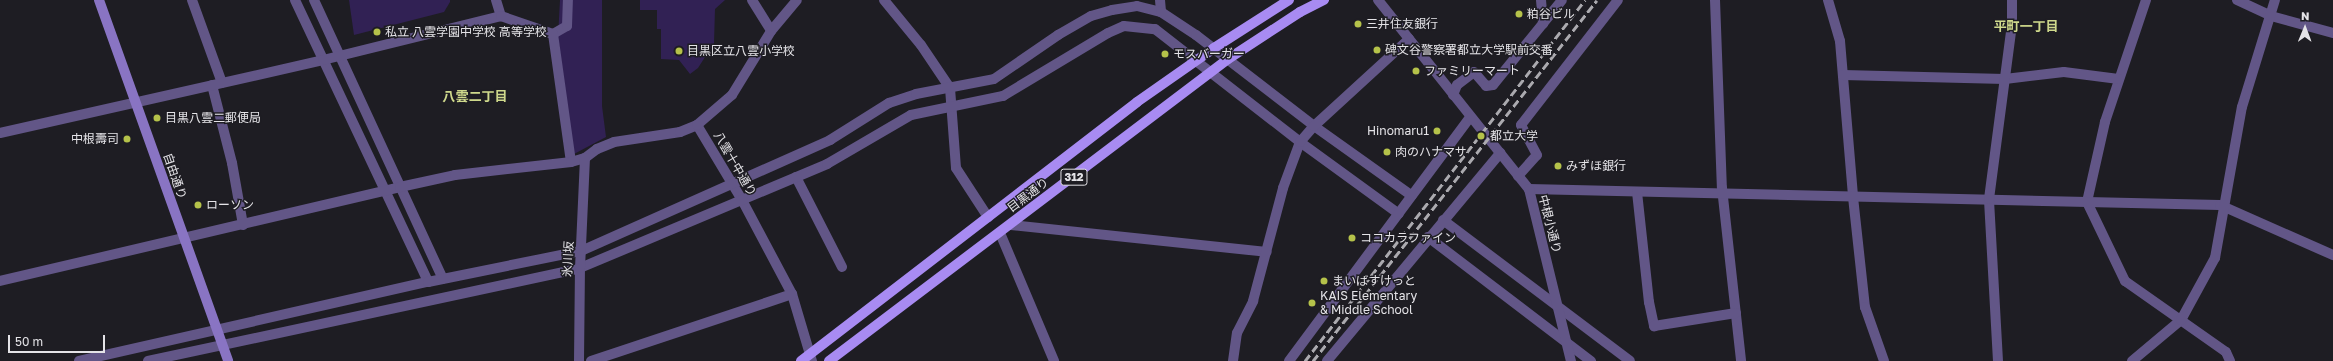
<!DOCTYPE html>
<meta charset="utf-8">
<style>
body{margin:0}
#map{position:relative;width:2333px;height:361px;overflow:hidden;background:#1e1d23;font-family:"Golos Text","Noto Sans JP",sans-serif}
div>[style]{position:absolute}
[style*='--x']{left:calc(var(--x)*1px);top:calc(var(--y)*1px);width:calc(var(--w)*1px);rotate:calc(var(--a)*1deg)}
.green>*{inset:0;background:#312154}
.minor>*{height:10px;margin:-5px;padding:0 5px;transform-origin:5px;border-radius:5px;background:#625687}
.tertiary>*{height:10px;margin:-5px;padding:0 5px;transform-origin:5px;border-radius:5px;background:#625687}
.secondary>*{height:10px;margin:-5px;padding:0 5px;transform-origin:5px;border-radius:5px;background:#8974c3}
.primary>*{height:10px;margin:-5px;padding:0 5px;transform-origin:5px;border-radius:5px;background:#a88bf2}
.rail>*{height:3px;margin-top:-1.5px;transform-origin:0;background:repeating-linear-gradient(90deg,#abaaaf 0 8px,transparent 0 12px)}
.dots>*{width:11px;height:11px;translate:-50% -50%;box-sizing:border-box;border:2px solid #1e1d23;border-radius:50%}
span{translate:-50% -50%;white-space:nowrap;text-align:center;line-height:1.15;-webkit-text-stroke:3px #1e1d23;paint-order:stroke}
.shield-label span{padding:1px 3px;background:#1e1d23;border:1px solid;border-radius:3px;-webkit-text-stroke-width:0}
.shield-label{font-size:11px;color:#e4e3e7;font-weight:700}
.poi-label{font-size:12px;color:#e4e3e7}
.left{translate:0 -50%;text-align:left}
.right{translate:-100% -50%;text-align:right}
.street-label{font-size:12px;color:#e4e3e7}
.neighbourhood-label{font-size:13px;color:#cfd98c;font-weight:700}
.north{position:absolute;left:2285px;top:8px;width:40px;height:40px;-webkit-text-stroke:3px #1e1d23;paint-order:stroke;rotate:1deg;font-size:11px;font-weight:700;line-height:16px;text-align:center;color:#e4e3e7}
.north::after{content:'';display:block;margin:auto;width:14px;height:18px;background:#e4e3e7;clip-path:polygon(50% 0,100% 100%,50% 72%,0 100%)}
.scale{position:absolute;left:8px;top:335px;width:97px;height:18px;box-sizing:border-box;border:2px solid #e4e3e7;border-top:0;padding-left:5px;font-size:12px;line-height:14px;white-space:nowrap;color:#e4e3e7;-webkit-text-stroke:3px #1e1d23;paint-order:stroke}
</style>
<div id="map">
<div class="green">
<div style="clip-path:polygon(349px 0,450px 0,450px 2px,444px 12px,354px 35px)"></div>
<div style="clip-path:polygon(560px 0,602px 0,602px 106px,606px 137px,574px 154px,558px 37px)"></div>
<div style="clip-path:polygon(640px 0,725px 0,715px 9px,714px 43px,698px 68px,690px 74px,679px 60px,661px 59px,661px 29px,657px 29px,657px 10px,640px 10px)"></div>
</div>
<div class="minor">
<div style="--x:192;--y:0;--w:88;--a:70.1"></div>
<div style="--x:295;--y:0;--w:312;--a:64.7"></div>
<div style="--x:314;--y:0;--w:307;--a:65.2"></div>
<div style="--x:496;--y:0;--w:17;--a:73"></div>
<div style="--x:752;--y:0;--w:36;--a:58"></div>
<div style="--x:884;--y:0;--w:58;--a:50.6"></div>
<div style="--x:921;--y:45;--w:52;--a:56"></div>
<div style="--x:950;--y:88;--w:80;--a:85.7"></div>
<div style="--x:956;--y:168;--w:59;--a:56.9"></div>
<div style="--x:1160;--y:0;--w:12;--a:85"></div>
<div style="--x:1541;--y:0;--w:24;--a:85"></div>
<div style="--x:1715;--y:0;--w:188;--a:87.9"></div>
<div style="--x:1722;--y:188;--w:174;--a:83.7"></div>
<div style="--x:1828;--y:0;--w:43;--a:73.7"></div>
<div style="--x:1840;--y:41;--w:157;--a:85.2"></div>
<div style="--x:1853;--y:197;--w:111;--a:83.8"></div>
<div style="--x:1865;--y:307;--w:57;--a:70.6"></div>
<div style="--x:2146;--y:0;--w:129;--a:108.6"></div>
<div style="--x:2105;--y:122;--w:82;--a:102.7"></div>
<div style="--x:2087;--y:202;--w:88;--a:64.3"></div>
<div style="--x:2125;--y:281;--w:123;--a:35.1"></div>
<div style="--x:2226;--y:352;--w:10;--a:66"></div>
<div style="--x:2237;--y:0;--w:38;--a:25"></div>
<div style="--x:2271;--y:16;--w:64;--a:15.3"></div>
<div style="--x:553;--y:34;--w:16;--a:-30"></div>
<div style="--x:567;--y:26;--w:26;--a:-88"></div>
<div style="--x:1843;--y:75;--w:162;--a:1.4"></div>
<div style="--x:2005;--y:79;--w:59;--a:-6.8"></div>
<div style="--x:2064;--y:72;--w:55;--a:7.3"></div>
<div style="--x:212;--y:85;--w:81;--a:75.6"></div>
<div style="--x:232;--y:163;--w:63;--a:79.9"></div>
<div style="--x:1453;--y:95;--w:11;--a:-68"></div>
<div style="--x:1457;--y:85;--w:21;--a:-37"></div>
<div style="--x:1474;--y:72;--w:18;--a:49"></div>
<div style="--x:1486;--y:86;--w:7;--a:-8"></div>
<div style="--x:1493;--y:85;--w:109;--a:-50.9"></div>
<div style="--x:697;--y:125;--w:87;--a:59"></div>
<div style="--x:742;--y:200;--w:106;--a:62"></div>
<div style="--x:792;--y:294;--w:70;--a:73.4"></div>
<div style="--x:0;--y:133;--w:331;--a:-12.7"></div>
<div style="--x:323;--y:60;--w:183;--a:-13.9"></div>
<div style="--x:501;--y:16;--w:55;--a:19.1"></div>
<div style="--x:553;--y:34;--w:129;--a:82"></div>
<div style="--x:1518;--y:176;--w:28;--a:-48"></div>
<div style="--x:1537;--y:155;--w:34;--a:-118"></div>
<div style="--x:1521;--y:125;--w:158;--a:-52.2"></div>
<div style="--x:796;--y:177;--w:101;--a:62.9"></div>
<div style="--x:1529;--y:189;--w:691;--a:1.33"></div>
<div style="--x:2220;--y:205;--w:124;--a:23.9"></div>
<div style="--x:1637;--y:192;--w:111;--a:83.8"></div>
<div style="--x:1649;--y:302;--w:25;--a:78"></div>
<div style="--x:1654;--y:326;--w:83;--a:-9"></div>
<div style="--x:1443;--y:220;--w:234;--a:37"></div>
<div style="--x:1011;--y:225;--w:257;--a:6"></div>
<div style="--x:1000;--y:233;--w:139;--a:67.1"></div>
<div style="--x:1428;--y:237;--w:205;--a:37.3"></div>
<div style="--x:0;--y:281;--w:411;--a:-13.2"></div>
<div style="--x:400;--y:187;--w:56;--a:-12.3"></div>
<div style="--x:455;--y:175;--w:117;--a:-6.4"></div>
<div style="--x:571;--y:162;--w:15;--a:-16"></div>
<div style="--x:585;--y:158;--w:15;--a:-37"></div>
<div style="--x:597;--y:149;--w:18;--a:-22"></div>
<div style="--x:614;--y:142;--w:67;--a:-8.6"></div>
<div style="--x:680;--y:132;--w:18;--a:-22"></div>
<div style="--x:697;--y:125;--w:46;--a:-40.6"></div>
<div style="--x:732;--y:95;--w:75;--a:-58.6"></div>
<div style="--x:771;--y:31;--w:40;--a:-50"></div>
<div style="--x:79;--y:361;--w:358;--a:-12.8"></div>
<div style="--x:428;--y:282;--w:156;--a:-11.5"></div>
<div style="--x:581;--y:251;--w:273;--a:-24"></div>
<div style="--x:830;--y:140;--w:70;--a:-32.1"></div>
<div style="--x:889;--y:103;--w:28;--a:-18"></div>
<div style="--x:916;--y:94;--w:79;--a:-10.9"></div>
<div style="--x:994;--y:79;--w:78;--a:-34.5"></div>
<div style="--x:1058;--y:35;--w:38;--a:-30"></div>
<div style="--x:1091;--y:16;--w:22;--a:-16"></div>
<div style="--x:1112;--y:10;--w:25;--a:-9"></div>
<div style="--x:1137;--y:6;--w:25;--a:14"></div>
<div style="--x:1161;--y:12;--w:42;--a:33.3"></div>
<div style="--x:1196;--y:35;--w:149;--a:37.6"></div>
<div style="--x:1314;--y:126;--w:120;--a:35.5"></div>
<div style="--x:148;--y:361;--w:442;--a:-12.1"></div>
<div style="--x:580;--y:268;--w:268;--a:-22.8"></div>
<div style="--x:827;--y:164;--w:97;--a:-30.3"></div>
<div style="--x:911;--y:115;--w:94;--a:-11.7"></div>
<div style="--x:1003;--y:96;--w:122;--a:-31"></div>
<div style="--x:1108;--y:33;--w:17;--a:-24"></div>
<div style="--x:1124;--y:26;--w:31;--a:6"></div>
<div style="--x:1155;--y:29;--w:184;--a:37.9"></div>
<div style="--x:1300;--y:142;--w:122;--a:36"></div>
<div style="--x:579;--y:361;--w:93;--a:-89.4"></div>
<div style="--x:580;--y:268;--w:110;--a:-87.4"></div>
<div style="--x:591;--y:361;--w:212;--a:-18.4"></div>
<div style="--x:1233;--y:361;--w:28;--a:-82"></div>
<div style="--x:1237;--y:333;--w:36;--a:-63"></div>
<div style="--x:1253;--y:301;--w:117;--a:-75.1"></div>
<div style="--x:1283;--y:188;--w:49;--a:-69.7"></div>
<div style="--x:1300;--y:142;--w:21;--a:-49"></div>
<div style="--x:1314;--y:126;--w:129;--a:-42.5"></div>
<div style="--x:1289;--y:361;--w:304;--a:-53.4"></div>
<div style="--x:1327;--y:361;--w:271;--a:-50.2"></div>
<div style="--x:1998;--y:361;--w:162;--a:-93.2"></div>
<div style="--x:1989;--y:199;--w:176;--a:-82.5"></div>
<div style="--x:2012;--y:25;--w:25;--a:-90"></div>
<div style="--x:2132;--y:361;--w:64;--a:-39.9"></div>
<div style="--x:2181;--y:320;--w:71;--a:-61.3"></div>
<div style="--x:2215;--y:258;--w:153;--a:-79.9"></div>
<div style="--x:2242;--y:107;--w:112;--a:-72.9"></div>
</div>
<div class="tertiary">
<div style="--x:1378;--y:0;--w:242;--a:51.4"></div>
<div style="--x:1529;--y:189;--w:177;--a:76.3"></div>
</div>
<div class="secondary">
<div style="--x:99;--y:0;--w:383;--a:70.3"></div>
</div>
<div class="primary">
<div style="--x:801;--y:361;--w:424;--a:-37.6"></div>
<div style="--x:1137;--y:102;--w:94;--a:-35"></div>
<div style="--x:1214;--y:48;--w:89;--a:-32.6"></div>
<div style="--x:829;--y:361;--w:500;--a:-37.12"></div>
<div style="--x:1228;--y:59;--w:86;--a:-33.1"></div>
<div style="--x:1300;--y:12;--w:27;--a:-27"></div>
</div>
<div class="rail">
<div style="--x:1305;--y:361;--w:457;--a:-52.2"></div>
<div style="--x:1313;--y:361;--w:459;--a:-51.8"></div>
</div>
<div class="dots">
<div style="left:1519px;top:14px;background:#b5c24a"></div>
<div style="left:1358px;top:24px;background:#b5c24a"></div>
<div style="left:377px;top:32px;background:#b5c24a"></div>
<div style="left:1377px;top:50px;background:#b5c24a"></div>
<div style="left:679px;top:51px;background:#b5c24a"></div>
<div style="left:1165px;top:54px;background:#b5c24a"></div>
<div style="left:1416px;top:71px;background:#b5c24a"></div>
<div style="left:157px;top:118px;background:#b5c24a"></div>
<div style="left:1437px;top:131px;background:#b5c24a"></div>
<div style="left:1481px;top:136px;background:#b5c24a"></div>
<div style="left:127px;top:139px;background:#b5c24a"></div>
<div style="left:1387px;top:152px;background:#b5c24a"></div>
<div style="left:1558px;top:166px;background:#b5c24a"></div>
<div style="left:198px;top:205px;background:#b5c24a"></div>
<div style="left:1352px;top:238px;background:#b5c24a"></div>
<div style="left:1324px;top:281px;background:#b5c24a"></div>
<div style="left:1312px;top:303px;background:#b5c24a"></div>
</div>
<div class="shield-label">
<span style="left:1074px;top:177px">312</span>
</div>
<div class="poi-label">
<span class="left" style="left:1527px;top:14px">粕谷ビル</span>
<span class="left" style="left:1366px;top:24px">三井住友銀行</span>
<span class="left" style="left:385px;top:32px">私立 八雲学園中学校 高等学校</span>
<span class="left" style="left:1385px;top:50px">碑文谷警察署都立大学駅前交番</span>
<span class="left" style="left:687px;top:51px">目黒区立八雲小学校</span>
<span class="left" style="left:1173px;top:54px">モスバーガー</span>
<span class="left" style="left:1424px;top:71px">ファミリーマート</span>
<span class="left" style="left:165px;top:118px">目黒八雲二郵便局</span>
<span class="right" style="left:1429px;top:131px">Hinomaru1</span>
<span class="left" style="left:1490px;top:136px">都立大学</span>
<span class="right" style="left:119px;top:139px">中根壽司</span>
<span class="left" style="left:1395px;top:152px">肉のハナマサ</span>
<span class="left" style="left:1566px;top:166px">みずほ銀行</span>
<span class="left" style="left:206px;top:205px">ローソン</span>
<span class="left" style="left:1360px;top:238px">ココカラファイン</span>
<span class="left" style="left:1332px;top:281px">まいばすけっと</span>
<span class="left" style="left:1320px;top:303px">KAIS Elementary<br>&amp; Middle School</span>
</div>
<div class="street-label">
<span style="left:735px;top:164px;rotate:60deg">八雲十中通り</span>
<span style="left:175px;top:176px;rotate:71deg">自由通り</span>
<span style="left:1028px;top:195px;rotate:-37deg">目黒通り</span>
<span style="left:1550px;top:224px;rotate:76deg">中根小通り</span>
<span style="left:568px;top:259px;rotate:-87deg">氷川坂</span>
</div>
<div class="neighbourhood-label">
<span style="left:2026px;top:26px">平町一丁目</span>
<span style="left:475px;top:96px">八雲二丁目</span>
</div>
<div class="north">N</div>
<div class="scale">50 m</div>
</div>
